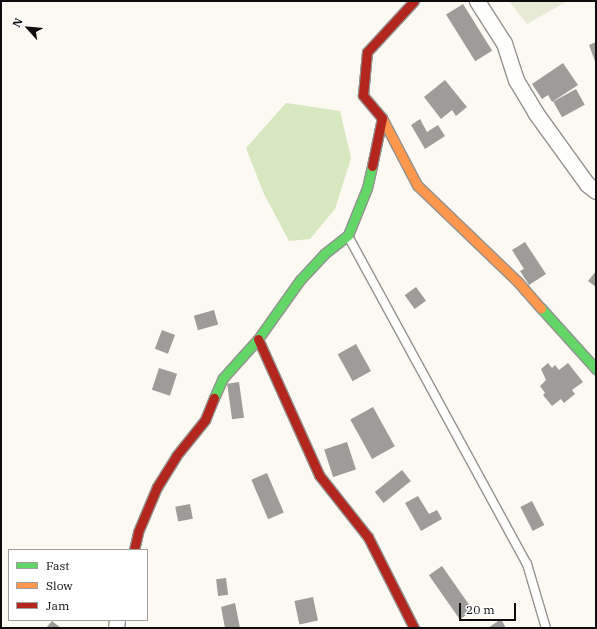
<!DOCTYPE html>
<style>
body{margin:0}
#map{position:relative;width:597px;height:629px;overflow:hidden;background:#fbf9f2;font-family:"IBM Plex Serif",serif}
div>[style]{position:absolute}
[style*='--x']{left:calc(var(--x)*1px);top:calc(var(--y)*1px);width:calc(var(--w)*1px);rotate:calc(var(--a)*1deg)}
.forest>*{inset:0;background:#d7e7c0}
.cemetery>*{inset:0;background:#e7ebd6}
.building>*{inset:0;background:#9e9c98;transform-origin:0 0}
.roads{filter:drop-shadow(1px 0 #949390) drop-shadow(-1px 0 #949390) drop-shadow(0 1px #949390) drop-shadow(0 -1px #949390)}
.lane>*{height:8px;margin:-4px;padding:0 4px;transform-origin:4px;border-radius:4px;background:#fefefd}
.street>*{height:15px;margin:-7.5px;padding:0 7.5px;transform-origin:7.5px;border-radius:7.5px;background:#fefefd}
.fast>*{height:9px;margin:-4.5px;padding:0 4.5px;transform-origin:4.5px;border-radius:4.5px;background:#63d668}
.slow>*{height:9px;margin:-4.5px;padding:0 4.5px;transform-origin:4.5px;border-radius:4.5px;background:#ff974d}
.jam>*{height:9px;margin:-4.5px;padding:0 4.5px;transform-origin:4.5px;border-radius:4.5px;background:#b3261e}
span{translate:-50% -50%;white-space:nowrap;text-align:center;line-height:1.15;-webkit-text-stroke:4px #fff;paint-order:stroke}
.frame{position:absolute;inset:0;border:2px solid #0d0d0d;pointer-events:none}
.legend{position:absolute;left:8px;top:549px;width:140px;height:72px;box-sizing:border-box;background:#fff;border:1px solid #9e9e9e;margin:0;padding:5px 7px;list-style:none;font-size:12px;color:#0d0d0d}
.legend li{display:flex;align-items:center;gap:8px;height:20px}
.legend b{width:20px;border:1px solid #9e9e9e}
.north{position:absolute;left:8px;top:8px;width:40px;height:40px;-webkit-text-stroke:3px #fff;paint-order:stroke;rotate:297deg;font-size:11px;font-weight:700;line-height:16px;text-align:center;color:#0d0d0d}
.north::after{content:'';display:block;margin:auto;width:14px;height:18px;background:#0d0d0d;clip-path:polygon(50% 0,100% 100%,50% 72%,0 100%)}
.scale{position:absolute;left:459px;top:603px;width:57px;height:18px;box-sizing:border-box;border:2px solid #0d0d0d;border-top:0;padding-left:5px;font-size:12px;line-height:14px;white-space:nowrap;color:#0d0d0d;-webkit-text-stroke:3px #fff;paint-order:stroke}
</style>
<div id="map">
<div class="forest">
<div style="clip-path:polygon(286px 103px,340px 111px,351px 158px,335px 209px,310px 239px,289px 241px,264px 194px,246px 148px)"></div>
</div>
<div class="cemetery">
<div style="clip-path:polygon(509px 1px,568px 1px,527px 24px)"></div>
</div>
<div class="building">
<div style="left:463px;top:4px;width:55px;height:20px;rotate:58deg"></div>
<div style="clip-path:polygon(596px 42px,596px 64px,589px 45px)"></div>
<div style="clip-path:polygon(563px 63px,578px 85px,552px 102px,548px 95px,542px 99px,532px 84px)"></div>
<div style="clip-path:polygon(445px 80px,467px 107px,456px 116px,452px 110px,441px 119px,424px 97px)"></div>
<div style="left:576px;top:89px;width:18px;height:26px;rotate:61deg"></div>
<div style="clip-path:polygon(420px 119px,427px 132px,438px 125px,445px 136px,425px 149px,411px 125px)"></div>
<div style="clip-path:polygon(525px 242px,546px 274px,529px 285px,520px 271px,524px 269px,512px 250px)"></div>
<div style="clip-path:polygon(596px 271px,596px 287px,588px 281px)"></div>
<div style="left:416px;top:287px;width:17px;height:14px;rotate:54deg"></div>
<div style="left:214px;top:310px;width:15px;height:21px;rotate:74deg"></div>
<div style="left:162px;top:330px;width:14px;height:20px;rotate:21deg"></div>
<div style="left:356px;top:344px;width:31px;height:21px;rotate:61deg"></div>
<div style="clip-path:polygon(548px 363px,552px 368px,555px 365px,559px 370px,568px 363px,583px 382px,572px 390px,575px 394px,564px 403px,561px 399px,552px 406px,543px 395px,545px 393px,540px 386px,546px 380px,541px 369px)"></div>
<div style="left:159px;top:368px;width:19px;height:23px;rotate:18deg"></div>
<div style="left:239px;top:382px;width:36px;height:12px;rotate:82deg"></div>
<div style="left:373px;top:407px;width:45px;height:26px;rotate:61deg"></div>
<div style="left:347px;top:442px;width:29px;height:24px;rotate:72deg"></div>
<div style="left:402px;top:470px;width:14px;height:35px;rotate:51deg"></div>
<div style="left:267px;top:473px;width:43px;height:17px;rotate:67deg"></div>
<div style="clip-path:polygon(418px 496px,429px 514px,437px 510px,442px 519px,421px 531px,405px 503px)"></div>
<div style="left:532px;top:501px;width:27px;height:13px;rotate:63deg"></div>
<div style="left:190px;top:504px;width:15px;height:15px;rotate:79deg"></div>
<div style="left:442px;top:566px;width:54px;height:16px;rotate:55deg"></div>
<div style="left:226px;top:578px;width:17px;height:10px;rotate:83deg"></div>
<div style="left:313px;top:597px;width:24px;height:19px;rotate:78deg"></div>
<div style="clip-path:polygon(235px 603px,240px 628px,225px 628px,221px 607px)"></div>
<div style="clip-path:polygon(501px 619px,506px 628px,488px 628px)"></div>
<div style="clip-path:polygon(52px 621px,61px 628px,46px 628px)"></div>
</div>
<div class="roads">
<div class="lane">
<div style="--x:348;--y:236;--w:374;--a:61.4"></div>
<div style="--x:527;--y:564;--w:67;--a:73.5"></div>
</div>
<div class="street">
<div style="--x:477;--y:1;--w:50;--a:57.3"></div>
<div style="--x:504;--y:43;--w:39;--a:72"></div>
<div style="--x:516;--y:80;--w:37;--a:59"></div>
<div style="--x:535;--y:112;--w:89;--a:54.2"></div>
<div style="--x:587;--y:184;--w:11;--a:38"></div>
<div style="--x:116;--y:628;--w:8;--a:-83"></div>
</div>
<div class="fast">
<div style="--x:541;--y:308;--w:82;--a:48"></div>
<div style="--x:214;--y:398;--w:22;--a:-66"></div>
<div style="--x:223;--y:378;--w:52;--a:-48.1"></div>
<div style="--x:258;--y:339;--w:72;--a:-54.6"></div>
<div style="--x:300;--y:280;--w:35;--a:-47"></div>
<div style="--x:324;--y:254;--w:31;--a:-38"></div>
<div style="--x:348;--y:235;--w:51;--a:-68"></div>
<div style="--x:367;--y:188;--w:23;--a:-77"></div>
</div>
<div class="slow">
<div style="--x:382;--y:118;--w:76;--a:62.4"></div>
<div style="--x:417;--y:185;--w:140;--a:43.8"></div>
<div style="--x:518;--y:282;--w:35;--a:49"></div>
</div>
<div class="jam">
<div style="--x:372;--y:166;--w:49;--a:-78.2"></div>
<div style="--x:382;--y:118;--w:30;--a:-130"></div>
<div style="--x:363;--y:95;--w:43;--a:-84.7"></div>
<div style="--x:367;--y:52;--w:69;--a:-47.3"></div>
<div style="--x:258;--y:339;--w:149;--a:65.8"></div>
<div style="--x:319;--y:475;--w:79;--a:51.7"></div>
<div style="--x:368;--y:537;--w:102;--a:63.2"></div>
<div style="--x:134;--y:550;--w:18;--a:-77"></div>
<div style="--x:138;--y:532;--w:49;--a:-67.1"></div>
<div style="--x:157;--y:487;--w:36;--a:-58"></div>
<div style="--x:176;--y:456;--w:46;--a:-51.1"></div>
<div style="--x:205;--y:420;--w:24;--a:-68"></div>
</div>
</div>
<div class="frame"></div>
<ul class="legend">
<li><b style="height:5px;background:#63d668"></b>Fast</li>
<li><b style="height:5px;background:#ff974d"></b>Slow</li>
<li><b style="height:5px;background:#b3261e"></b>Jam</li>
</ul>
<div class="north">N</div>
<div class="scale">20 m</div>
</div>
